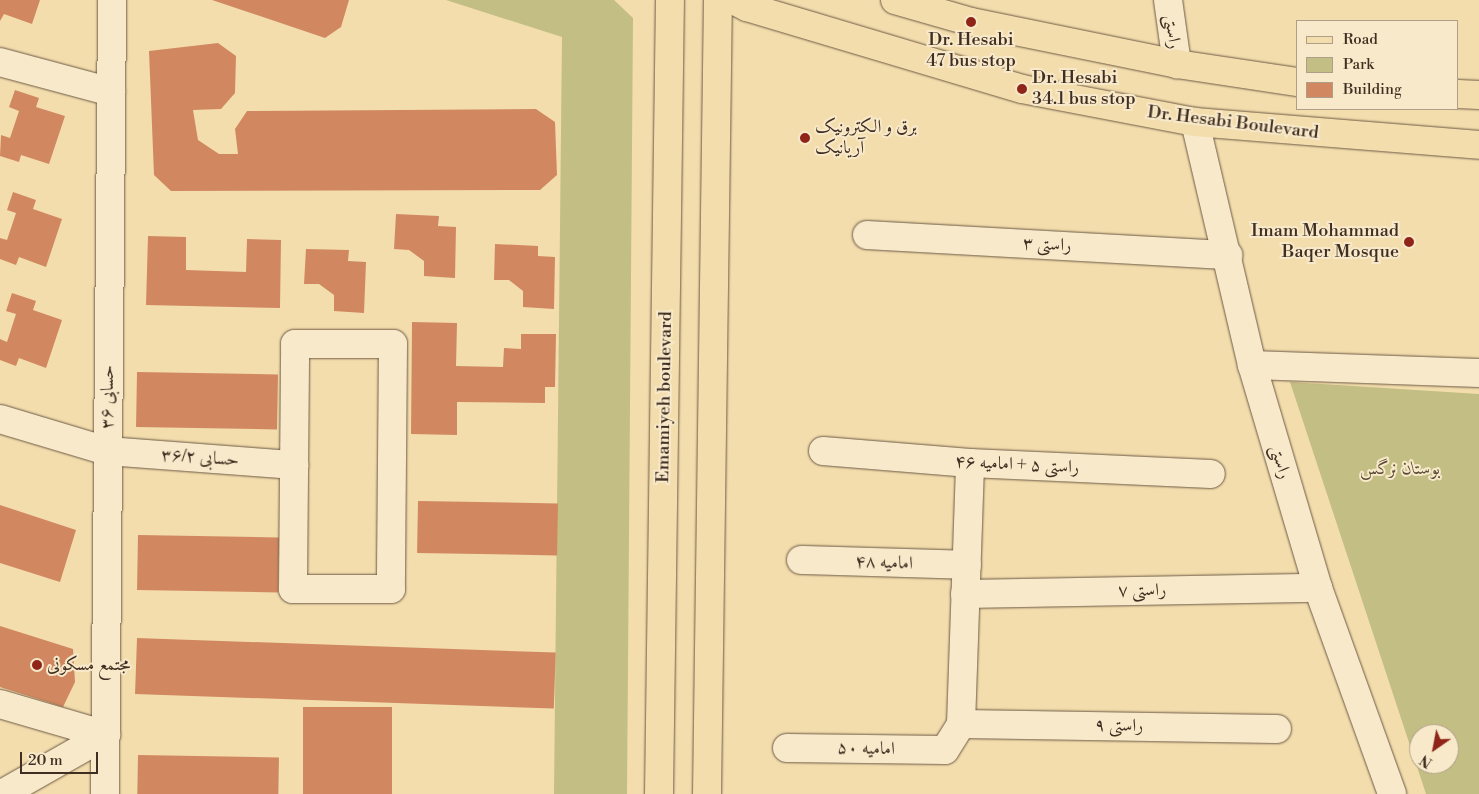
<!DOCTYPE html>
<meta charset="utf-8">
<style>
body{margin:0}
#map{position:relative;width:1479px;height:794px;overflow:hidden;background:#f3ddad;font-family:"Libre Bodoni",Amiri,serif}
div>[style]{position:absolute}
.green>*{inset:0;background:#c3be84}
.building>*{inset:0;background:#d18860;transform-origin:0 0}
.roads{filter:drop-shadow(0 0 1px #6d5a45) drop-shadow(0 0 1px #6d5a45)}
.minor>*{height:28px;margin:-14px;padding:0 14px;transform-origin:14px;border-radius:14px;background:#f7e9ca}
.major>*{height:28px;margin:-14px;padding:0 14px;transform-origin:14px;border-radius:14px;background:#f3ddad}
.dots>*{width:14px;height:14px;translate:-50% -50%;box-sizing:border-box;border:2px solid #f7e9ca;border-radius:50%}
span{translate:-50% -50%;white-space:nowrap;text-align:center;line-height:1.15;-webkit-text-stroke:4px #f7e9ca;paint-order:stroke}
.street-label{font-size:18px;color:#402e22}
.poi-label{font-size:18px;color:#402e22}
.left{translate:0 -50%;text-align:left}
.right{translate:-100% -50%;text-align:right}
.park-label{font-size:18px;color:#5a4b36;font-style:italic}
.legend{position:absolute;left:1296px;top:20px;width:162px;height:90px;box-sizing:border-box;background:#f7e9ca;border:1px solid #ae9e87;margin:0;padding:6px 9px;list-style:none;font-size:15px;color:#402e22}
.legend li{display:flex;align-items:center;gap:10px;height:25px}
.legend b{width:25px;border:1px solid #ae9e87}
.north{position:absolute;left:1409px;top:724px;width:50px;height:50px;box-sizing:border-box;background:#f7e9ca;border:1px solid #ae9e87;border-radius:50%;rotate:213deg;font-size:14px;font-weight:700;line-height:20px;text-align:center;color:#402e22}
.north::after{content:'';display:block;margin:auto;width:18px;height:22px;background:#8f2418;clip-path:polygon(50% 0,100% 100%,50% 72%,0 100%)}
.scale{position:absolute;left:20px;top:752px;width:78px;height:22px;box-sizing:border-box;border:2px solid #402e22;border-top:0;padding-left:6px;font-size:15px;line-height:18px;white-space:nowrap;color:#402e22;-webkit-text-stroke:4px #f7e9ca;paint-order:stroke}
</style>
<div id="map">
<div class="green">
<i style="clip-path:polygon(446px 0,614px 0,633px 18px,627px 794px,554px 794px,562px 37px)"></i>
<i style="clip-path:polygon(evenodd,1290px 382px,1479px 394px,1479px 794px,1426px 794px,1290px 382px,1419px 734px,1449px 734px,1449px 764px,1419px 764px,1419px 734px)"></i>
</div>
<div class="building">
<i style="clip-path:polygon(0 0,40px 0,32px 24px,4px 14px,0 21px)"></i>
<i style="clip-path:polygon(212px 0,349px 0,341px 27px,325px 38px)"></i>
<i style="clip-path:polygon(218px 43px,236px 56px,235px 93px,221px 109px,193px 110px,198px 140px,219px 154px,238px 154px,235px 129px,247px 111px,536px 109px,555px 122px,557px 175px,540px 190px,171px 191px,154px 175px,149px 51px)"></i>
<i style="clip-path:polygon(15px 90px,39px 98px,36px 107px,65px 116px,49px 164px,21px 155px,19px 162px,0 156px,1px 135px,10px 138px,19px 111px,9px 107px)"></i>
<i style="clip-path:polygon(13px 192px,36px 200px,33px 209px,62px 219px,46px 267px,19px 257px,16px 265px,0 259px,0 238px,7px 240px,16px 213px,7px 210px)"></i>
<i style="clip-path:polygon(396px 214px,439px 216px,438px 226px,456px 227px,455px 278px,424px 276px,424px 261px,409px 250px,394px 249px)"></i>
<i style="clip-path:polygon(148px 236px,186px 237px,186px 270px,246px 272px,247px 239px,281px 240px,280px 308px,146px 305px)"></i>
<i style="clip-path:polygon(495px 244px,538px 246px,538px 256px,555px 257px,554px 309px,523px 307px,523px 291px,509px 280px,494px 280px)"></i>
<i style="clip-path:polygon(306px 249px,349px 250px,348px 261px,366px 262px,364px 313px,334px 311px,334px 295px,319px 284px,304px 284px)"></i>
<i style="clip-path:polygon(12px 293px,36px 301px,33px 310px,62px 320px,46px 368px,19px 358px,16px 366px,0 360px,0 339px,7px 342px,16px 314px,6px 311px)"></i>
<i style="clip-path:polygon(412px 322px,457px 323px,456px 366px,503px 367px,504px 348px,521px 349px,521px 334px,556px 334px,555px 387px,545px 387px,545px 403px,457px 402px,457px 435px,411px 434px)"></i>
<i style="left:137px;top:372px;width:141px;height:55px;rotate:1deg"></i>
<i style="left:418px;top:501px;width:140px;height:52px;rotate:1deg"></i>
<i style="clip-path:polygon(0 505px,76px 530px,60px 582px,0 563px)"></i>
<i style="left:138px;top:535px;width:141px;height:55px;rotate:1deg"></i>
<i style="clip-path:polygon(0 626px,73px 649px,75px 682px,63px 707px,0 687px)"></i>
<i style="left:137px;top:638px;width:419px;height:56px;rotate:2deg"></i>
<i style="left:303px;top:707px;width:89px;height:87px"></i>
<i style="left:138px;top:755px;width:141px;height:39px;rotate:1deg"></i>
</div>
<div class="roads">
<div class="minor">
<i style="left:1168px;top:0;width:65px;rotate:82deg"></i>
<i style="left:0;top:62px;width:115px;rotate:15.1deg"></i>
<i style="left:1195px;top:122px;width:250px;rotate:76.8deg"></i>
<i style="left:1252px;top:365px;width:233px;rotate:73.5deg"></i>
<i style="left:1318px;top:588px;width:219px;rotate:70.2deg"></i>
<i style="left:867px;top:235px;width:362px;rotate:3.2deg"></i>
<i style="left:295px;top:344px;width:98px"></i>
<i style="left:393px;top:344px;width:245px;rotate:90.5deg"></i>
<i style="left:391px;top:589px;width:98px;rotate:180deg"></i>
<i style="left:293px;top:589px;width:245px;rotate:-89.5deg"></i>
<i style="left:1252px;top:365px;width:227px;rotate:2deg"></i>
<i style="left:0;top:419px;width:112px;rotate:16.7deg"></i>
<i style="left:107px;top:451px;width:188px;rotate:4.3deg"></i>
<i style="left:823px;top:451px;width:147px;rotate:4.7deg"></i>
<i style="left:970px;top:463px;width:241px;rotate:2.6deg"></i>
<i style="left:801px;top:560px;width:166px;rotate:1.7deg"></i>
<i style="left:965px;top:594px;width:353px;rotate:-1deg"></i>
<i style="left:0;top:704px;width:110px;rotate:16.3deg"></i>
<i style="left:961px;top:724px;width:316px;rotate:0.9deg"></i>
<i style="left:787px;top:748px;width:158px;rotate:0.7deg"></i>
<i style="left:945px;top:750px;width:31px;rotate:-58deg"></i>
<i style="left:961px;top:724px;width:261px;rotate:-88deg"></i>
<i style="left:2px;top:794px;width:120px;rotate:-29.6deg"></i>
<i style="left:105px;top:794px;width:794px;rotate:-89.49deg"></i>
</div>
<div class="major">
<i style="left:733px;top:0;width:16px;rotate:27deg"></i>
<i style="left:747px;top:7px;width:287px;rotate:16.6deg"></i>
<i style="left:1022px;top:89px;width:176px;rotate:10.8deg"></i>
<i style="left:1195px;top:122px;width:285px;rotate:4.6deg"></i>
<i style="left:895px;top:0;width:79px;rotate:16.1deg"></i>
<i style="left:971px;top:22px;width:210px;rotate:11.5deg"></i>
<i style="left:1177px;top:64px;width:122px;rotate:8.5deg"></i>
<i style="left:1458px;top:94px;width:21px;rotate:3deg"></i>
<i style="left:659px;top:794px;width:794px;rotate:-89.21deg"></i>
<i style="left:707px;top:794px;width:794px;rotate:-89.21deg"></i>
</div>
</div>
<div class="dots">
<i style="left:971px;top:22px;background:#8f2418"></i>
<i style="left:1022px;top:89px;background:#8f2418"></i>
<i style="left:805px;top:138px;background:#8f2418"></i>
<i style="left:1409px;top:242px;background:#8f2418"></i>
<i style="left:37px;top:665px;background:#8f2418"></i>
</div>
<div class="street-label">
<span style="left:1172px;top:32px;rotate:82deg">راستی</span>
<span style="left:1233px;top:123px;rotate:7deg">Dr. Hesabi Boulevard</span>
<span style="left:1047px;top:245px;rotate:3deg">راستی ۳</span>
<span style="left:108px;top:397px;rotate:-89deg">حسابی ۳۶</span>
<span style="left:665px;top:397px;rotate:-89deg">Emamiyeh boulevard</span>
<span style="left:200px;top:458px;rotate:4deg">حسابی ۳۶/۲</span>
<span style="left:1280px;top:462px;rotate:73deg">راستی</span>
<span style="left:1017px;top:465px;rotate:3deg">راستی ۵ + امامیه ۴۶</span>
<span style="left:884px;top:563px;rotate:2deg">امامیه ۴۸</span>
<span style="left:1142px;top:591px;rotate:-1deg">راستی ۷</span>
<span style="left:1119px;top:726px;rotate:1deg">راستی ۹</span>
<span style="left:866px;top:749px;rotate:1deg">امامیه ۵۰</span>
</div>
<div class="poi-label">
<span style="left:971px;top:51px">Dr. Hesabi<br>47 bus stop</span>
<span class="left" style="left:1032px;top:89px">Dr. Hesabi<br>34.1 bus stop</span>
<span class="left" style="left:815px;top:138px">برق و الکترونیک<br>آریانیک</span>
<span class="right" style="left:1399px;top:242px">Imam Mohammad<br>Baqer Mosque</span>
<span class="left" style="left:47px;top:665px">مجتمع مسکونی</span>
</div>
<div class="park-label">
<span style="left:1400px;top:469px">بوستان نرگس</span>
</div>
<ul class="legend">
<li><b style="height:6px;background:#f3ddad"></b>Road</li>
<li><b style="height:14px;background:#c3be84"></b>Park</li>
<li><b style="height:14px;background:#d18860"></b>Building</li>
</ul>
<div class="north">N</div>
<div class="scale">20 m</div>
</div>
